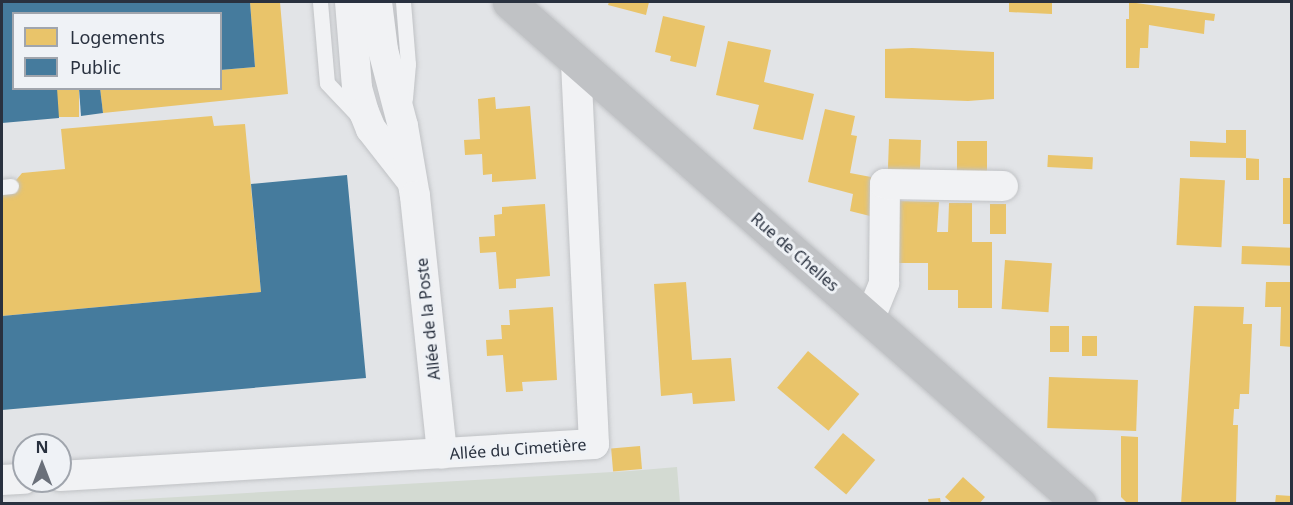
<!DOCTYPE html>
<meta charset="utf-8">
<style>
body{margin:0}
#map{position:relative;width:1293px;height:505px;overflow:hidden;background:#e2e4e7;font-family:"Noto Sans",sans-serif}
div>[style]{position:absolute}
.green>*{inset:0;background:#d3dad2}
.homes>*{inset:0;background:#e9c46a;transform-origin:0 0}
.public>*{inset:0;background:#457b9d}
.roads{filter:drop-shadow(0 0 2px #c0c2c5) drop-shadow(0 0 2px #c0c2c5)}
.lane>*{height:15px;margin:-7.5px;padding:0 7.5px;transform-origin:7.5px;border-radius:7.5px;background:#f1f2f4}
.street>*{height:30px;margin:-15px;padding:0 15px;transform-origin:15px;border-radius:15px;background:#f1f2f4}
.secondary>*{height:33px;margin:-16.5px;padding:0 16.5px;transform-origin:16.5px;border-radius:16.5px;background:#c0c2c5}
span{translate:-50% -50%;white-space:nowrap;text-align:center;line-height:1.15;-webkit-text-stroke:6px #eff2f6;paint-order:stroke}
.street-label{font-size:16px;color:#29313f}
.frame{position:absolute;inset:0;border:3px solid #29313f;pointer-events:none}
.legend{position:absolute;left:12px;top:12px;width:210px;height:78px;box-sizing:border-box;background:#eff2f6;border:2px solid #a0a5ad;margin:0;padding:8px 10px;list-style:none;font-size:18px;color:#29313f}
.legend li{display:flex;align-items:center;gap:12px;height:30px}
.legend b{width:30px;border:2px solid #a0a5ad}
.north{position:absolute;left:12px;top:433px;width:60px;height:60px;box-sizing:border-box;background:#eff2f6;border:2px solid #a0a5ad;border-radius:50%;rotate:0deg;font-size:16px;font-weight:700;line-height:24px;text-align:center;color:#29313f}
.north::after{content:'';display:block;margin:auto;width:21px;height:27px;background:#6a707a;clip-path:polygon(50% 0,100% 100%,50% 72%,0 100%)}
</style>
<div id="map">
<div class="green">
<i style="clip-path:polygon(677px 467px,680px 503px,73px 503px,630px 471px)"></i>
</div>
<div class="homes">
<i style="clip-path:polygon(250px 2px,280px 2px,288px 94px,103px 113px,100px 88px,220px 88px,220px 70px,255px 67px)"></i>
<i style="clip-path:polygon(609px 2px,649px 2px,646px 15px,608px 5px)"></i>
<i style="clip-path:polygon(1009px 2px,1052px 2px,1052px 14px,1009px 12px)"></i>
<i style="clip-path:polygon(1129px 2px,1215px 14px,1214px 21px,1205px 20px,1204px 34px,1149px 25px,1148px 48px,1140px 48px,1139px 68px,1126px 68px,1126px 19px,1129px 19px)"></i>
<i style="clip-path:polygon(663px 16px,705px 26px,696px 67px,670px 61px,671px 56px,655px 52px)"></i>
<i style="clip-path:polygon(728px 41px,771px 50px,764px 82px,814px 94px,803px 140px,753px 129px,759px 105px,716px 95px)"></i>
<i style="clip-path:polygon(912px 48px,994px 52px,994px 99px,968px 101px,885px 98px,885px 49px)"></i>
<i style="left:57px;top:88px;width:22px;height:29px"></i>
<i style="clip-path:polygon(495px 97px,496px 109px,530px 106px,536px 179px,492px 182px,492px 174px,483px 175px,482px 154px,465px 155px,464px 140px,480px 139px,478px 99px)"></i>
<i style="clip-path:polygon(825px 109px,855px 116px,851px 135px,857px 136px,850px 173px,871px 177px,870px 216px,850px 211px,853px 194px,808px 182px)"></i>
<i style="clip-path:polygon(212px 116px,214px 126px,245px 124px,261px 292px,2px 316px,2px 197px,22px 173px,65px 169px,61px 129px)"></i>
<i style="clip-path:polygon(1226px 130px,1246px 130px,1246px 158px,1259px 159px,1259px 180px,1246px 180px,1246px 158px,1190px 157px,1190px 141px,1226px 143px)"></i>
<i style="left:889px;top:139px;width:32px;height:31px;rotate:2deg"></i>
<i style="left:957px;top:141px;width:30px;height:30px"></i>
<i style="left:1048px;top:155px;width:45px;height:12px;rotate:3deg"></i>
<i style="left:1180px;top:178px;width:45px;height:67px;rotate:3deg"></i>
<i style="left:1283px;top:178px;width:9px;height:46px"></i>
<i style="clip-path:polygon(896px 201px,939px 202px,937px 232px,948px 232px,949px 203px,972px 203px,972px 242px,992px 242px,992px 308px,958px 308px,958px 290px,928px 290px,928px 263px,896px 263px)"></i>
<i style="clip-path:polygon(545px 204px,550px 276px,516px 279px,516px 288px,499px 289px,496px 252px,480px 253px,479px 237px,495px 236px,494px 215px,502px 214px,502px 207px)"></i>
<i style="left:990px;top:204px;width:16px;height:30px"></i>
<i style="left:1242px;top:246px;width:50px;height:18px;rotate:2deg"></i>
<i style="left:1005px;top:260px;width:47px;height:49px;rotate:4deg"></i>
<i style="clip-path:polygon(686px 282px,692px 360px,731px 358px,735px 401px,693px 404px,692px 393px,661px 396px,654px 284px)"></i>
<i style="clip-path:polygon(1266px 282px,1292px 282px,1292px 347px,1280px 346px,1281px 307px,1265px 307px)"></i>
<i style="clip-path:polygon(1194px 306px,1244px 307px,1243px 324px,1252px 324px,1249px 394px,1240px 394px,1239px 409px,1234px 409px,1233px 425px,1238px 425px,1236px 504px,1181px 504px)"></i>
<i style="clip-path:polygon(553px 307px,557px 380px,522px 382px,523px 391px,506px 392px,503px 355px,487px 356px,486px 340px,502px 339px,501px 325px,510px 325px,509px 310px)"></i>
<i style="left:1050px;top:326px;width:19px;height:26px"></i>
<i style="left:1082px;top:336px;width:15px;height:20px"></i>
<i style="left:808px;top:351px;width:67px;height:48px;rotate:40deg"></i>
<i style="left:1049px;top:377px;width:89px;height:51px;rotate:2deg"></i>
<i style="left:843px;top:433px;width:42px;height:45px;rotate:40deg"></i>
<i style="clip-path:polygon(1121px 436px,1138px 437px,1138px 504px,1128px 504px,1121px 497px)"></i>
<i style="left:640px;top:446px;width:23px;height:29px;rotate:85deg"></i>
<i style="clip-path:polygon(963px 477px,985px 497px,979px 504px,953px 504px,945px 497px)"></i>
<i style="clip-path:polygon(1276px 495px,1292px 496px,1292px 504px,1275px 504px)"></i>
<i style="clip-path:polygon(940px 498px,941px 504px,929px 504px,928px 499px)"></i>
</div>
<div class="public">
<i style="clip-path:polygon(2px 2px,250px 2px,255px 67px,220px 70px,220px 14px,14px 14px,14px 88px,57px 88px,59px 118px,2px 123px)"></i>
<i style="clip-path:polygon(79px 88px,100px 88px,103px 113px,81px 116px)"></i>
<i style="clip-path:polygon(347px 175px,366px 378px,2px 410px,2px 316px,261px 292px,251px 184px)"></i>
</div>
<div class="roads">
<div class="lane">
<i style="left:320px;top:2px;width:81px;rotate:85.1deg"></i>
<i style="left:327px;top:83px;width:50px;rotate:46.6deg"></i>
<i style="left:403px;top:2px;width:62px;rotate:85.4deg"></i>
<i style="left:408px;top:64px;width:35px;rotate:95deg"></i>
<i style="left:2px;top:187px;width:9px;rotate:-6deg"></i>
</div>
<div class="street">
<i style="left:350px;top:2px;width:86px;rotate:85.3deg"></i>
<i style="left:357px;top:88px;width:25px;rotate:74deg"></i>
<i style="left:364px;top:112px;width:18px;rotate:68deg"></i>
<i style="left:371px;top:129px;width:65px;rotate:51.9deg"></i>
<i style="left:377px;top:2px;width:48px;rotate:82.9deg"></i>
<i style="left:383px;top:50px;width:79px;rotate:75.3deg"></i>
<i style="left:403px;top:126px;width:71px;rotate:80.3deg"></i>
<i style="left:415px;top:196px;width:259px;rotate:84deg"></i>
<i style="left:870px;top:318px;width:38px;rotate:-68deg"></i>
<i style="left:884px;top:283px;width:99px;rotate:-89.4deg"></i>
<i style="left:885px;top:184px;width:118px;rotate:1deg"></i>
<i style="left:60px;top:476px;width:535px;rotate:-3.43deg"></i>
<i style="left:594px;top:444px;width:384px;rotate:-92.7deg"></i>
<i style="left:2px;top:480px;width:22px;rotate:-3deg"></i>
</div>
<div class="secondary">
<i style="left:509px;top:2px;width:760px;rotate:41.32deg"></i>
</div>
</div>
<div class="street-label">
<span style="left:795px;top:252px;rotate:41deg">Rue de Chelles</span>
<span style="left:428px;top:319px;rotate:-96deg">Allée de la Poste</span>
<span style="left:518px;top:449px;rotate:-4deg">Allée du Cimetière</span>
</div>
<div class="frame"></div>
<ul class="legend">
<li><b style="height:16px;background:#e9c46a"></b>Logements</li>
<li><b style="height:16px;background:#457b9d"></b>Public</li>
</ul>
<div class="north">N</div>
</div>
